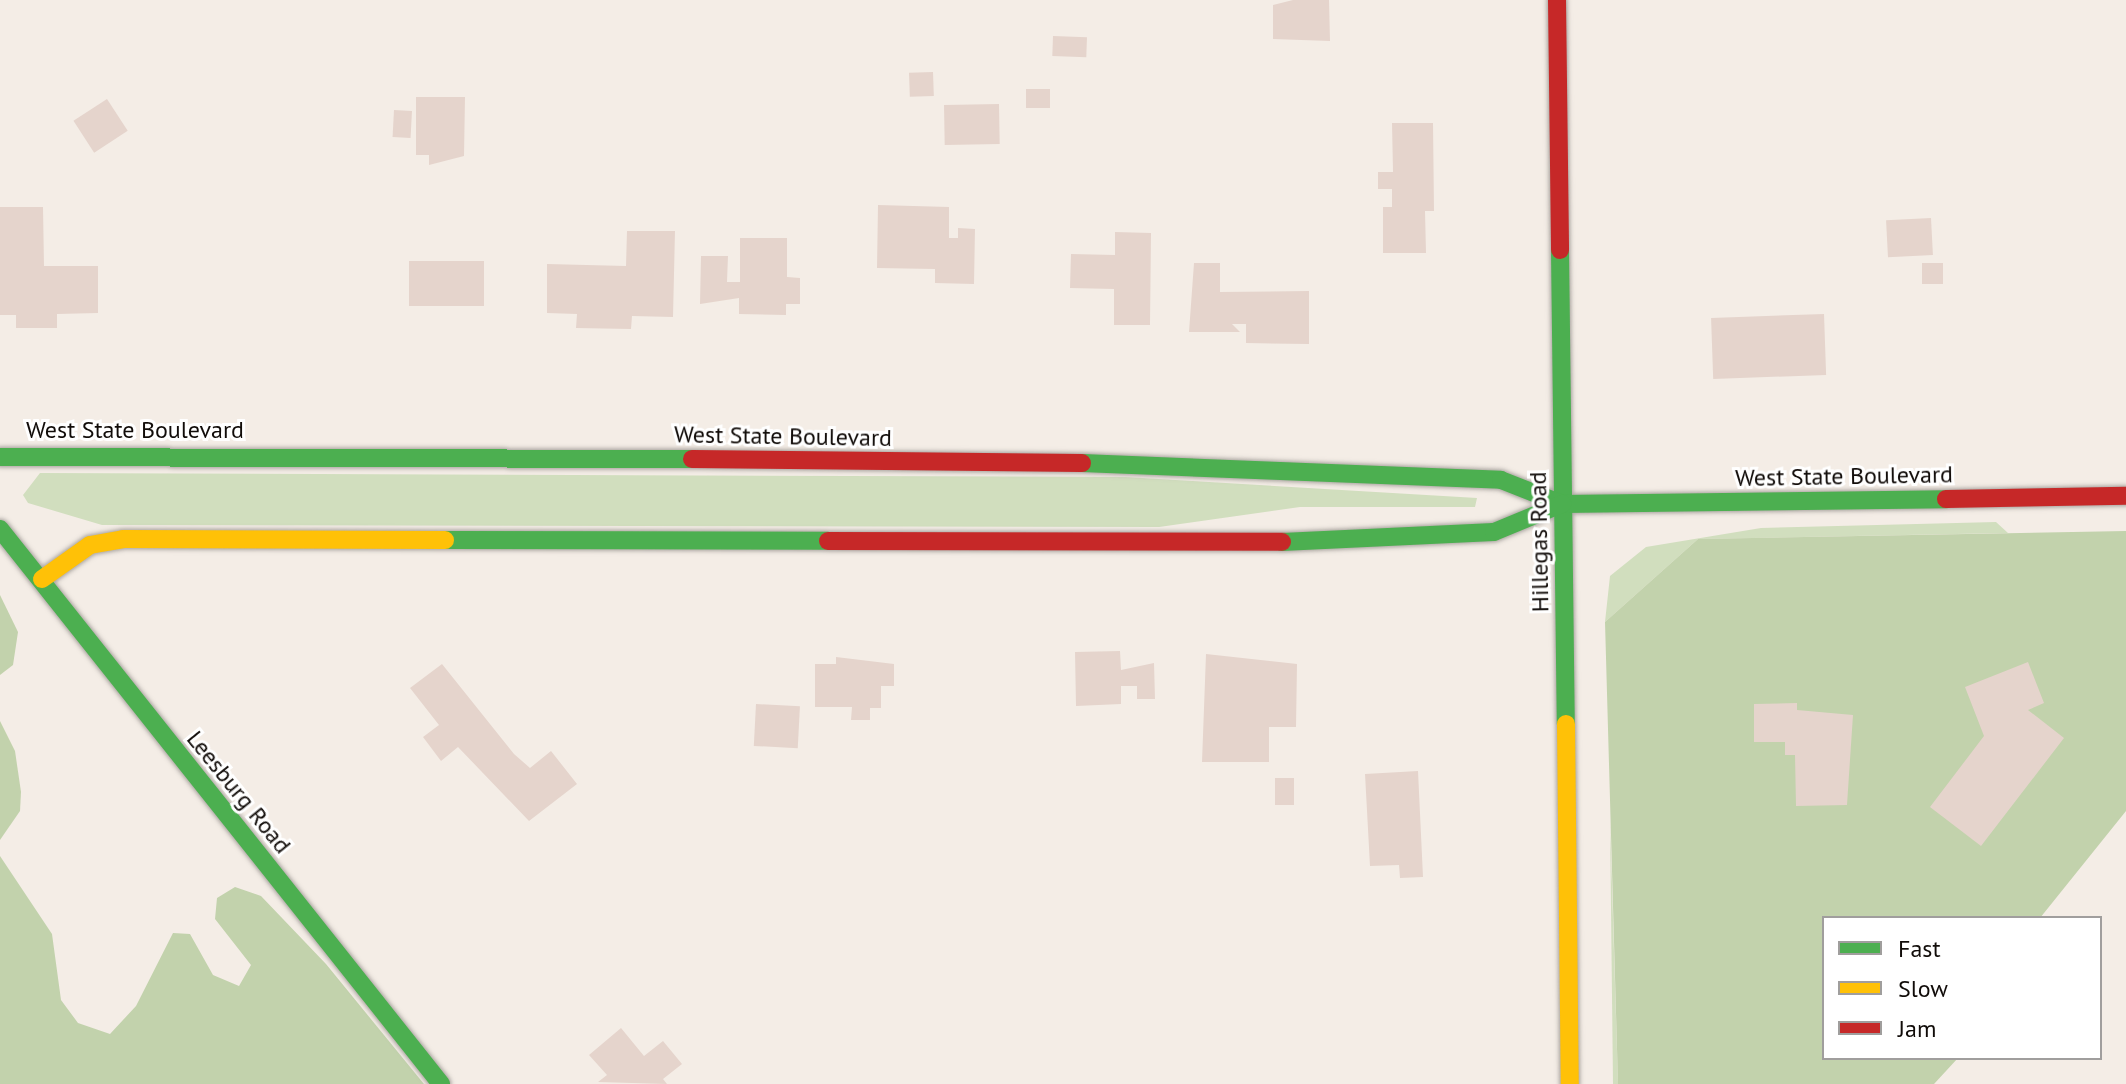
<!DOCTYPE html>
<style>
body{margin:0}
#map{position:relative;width:2126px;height:1084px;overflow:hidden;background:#f4ede6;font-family:"PT Sans",sans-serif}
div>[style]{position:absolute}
.green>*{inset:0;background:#d1debe}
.forest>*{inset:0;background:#c2d2ac}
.building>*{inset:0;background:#e5d4cc;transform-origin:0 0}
.roads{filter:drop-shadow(0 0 2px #aca7a2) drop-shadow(0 0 2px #aca7a2)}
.fast>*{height:18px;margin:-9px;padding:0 9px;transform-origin:9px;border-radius:9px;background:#4caf50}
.slow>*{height:18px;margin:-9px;padding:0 9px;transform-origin:9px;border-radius:9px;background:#ffc107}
.jam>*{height:18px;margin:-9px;padding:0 9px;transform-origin:9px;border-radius:9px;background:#c62828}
span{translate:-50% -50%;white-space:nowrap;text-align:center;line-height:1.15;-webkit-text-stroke:6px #fff;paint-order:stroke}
.street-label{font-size:24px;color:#110c09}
.legend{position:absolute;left:1822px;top:916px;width:280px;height:144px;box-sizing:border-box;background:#fff;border:2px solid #a09e9d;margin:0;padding:10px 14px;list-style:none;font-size:24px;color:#110c09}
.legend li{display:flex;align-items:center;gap:16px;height:40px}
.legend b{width:40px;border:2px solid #a09e9d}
</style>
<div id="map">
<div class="green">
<i style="clip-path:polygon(40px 473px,1125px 477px,1477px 498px,1475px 507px,1300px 507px,1159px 527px,102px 525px,28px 503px,23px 495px)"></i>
<i style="clip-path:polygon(1996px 522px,2008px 533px,1698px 539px,1605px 622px,1610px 576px,1646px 547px,1761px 528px)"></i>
<i style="clip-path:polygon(1610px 820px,1618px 1084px,1613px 1084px)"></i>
</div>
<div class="forest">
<i style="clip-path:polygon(2126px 531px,2126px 811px,2040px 918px,1824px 918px,1824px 1058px,1958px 1058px,1934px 1084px,1618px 1084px,1605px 622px,1698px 539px)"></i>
<i style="clip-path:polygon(0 595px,18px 632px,13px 665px,0 675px)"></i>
<i style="clip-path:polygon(0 721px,15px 751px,21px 792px,20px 811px,0 840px)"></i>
<i style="clip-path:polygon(0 856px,52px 934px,61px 1000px,78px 1023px,110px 1034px,136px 1006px,173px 933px,190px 934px,213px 975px,239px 986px,251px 965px,215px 919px,217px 898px,235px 887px,261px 896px,326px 964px,424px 1084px,0 1084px)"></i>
</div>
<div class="building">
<i style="clip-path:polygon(1293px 0,1329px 0,1330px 41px,1273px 39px,1273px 5px)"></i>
<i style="left:1053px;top:36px;width:34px;height:20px;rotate:2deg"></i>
<i style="left:933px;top:72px;width:24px;height:24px;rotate:88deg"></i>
<i style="left:1026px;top:89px;width:24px;height:19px"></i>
<i style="clip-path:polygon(416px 97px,465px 97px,464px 156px,429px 165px,429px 155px,416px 155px)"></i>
<i style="left:107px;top:99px;width:38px;height:40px;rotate:57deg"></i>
<i style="left:999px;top:104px;width:40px;height:55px;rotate:89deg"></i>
<i style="left:394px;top:110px;width:18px;height:27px;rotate:3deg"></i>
<i style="clip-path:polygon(1392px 123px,1433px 123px,1434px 211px,1425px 211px,1426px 253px,1383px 253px,1383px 207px,1392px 207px,1392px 189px,1378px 189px,1378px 172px,1393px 172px)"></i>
<i style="clip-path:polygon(878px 205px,949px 207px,949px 238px,958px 238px,958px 228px,975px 229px,974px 284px,935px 283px,935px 269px,877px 268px)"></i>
<i style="clip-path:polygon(0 207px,43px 207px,44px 266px,98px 266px,98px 313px,57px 314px,57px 328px,16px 328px,16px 315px,0 315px)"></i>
<i style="left:1931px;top:218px;width:37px;height:45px;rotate:87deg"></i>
<i style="clip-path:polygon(627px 231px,675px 231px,673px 317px,632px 316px,631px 329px,576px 328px,577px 314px,547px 313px,547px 264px,626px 266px)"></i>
<i style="clip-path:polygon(1115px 232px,1151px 233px,1150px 325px,1114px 325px,1114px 289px,1070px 288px,1071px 254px,1115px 255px)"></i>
<i style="clip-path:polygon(740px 238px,787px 238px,787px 277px,800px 278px,800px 304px,786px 304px,786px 315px,739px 314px,739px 298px,700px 304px,701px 256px,728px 256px,727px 282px,740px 282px)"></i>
<i style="left:484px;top:261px;width:45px;height:75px;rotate:90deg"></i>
<i style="clip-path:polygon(1194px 263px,1220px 263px,1220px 292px,1309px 291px,1309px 344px,1246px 343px,1246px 324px,1232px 324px,1240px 332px,1189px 332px)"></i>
<i style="left:1922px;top:263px;width:21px;height:21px"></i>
<i style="left:1824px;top:314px;width:61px;height:113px;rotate:88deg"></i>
<i style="clip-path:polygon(1120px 651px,1121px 670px,1154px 663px,1155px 699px,1137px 699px,1137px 686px,1121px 686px,1121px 704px,1076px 706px,1075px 652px)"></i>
<i style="clip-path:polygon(1206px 654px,1297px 664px,1296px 727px,1269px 727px,1269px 762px,1202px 762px)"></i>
<i style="clip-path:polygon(836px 657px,894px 664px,894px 686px,881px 686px,881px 708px,870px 708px,870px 720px,851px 720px,852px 707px,815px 707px,815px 664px,836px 664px)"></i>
<i style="clip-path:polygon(2028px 662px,2044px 703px,2028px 710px,2064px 738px,1981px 846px,1930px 807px,1984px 736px,1965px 687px)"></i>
<i style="clip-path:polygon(442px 664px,514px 754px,530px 768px,551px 751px,577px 784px,529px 821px,458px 747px,441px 761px,423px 737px,439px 725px,410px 688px)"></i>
<i style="clip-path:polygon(1797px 703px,1797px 710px,1853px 715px,1847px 805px,1796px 806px,1795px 755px,1785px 755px,1785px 742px,1754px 742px,1754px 704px)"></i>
<i style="left:756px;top:704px;width:44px;height:42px;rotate:3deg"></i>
<i style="clip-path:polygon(1418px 771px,1423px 877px,1400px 878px,1399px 865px,1370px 866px,1365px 774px)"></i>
<i style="left:1275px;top:778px;width:19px;height:27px"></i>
<i style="clip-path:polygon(621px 1028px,644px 1056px,663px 1041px,682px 1064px,663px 1079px,667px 1084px,598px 1082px,607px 1075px,589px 1055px)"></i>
</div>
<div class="roads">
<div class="fast">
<i style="left:1560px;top:250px;width:474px;rotate:89.3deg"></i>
<i style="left:0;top:457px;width:692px;rotate:0.17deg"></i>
<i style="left:1082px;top:463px;width:419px;rotate:2.3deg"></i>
<i style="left:1501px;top:480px;width:66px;rotate:21.5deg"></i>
<i style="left:1562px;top:504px;width:384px;rotate:-0.7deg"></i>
<i style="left:0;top:529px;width:709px;rotate:51.53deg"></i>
<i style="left:445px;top:540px;width:383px;rotate:0.1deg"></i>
<i style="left:1282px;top:542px;width:212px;rotate:-2.7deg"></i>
<i style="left:1494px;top:532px;width:74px;rotate:-22.4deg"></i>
</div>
<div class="slow">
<i style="left:42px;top:579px;width:59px;rotate:-35.3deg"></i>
<i style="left:90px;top:545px;width:34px;rotate:-10deg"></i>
<i style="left:123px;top:539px;width:322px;rotate:0.2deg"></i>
<i style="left:1566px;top:724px;width:360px;rotate:89.4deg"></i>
</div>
<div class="jam">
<i style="left:1557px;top:0;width:250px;rotate:89.3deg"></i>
<i style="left:692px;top:459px;width:390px;rotate:0.6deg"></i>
<i style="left:1946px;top:499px;width:180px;rotate:-1deg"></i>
<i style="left:828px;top:541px;width:454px;rotate:0.1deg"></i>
</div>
</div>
<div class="street-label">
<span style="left:135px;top:430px">West State Boulevard</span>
<span style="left:783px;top:436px;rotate:1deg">West State Boulevard</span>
<span style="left:1844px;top:476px;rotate:-1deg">West State Boulevard</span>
<span style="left:1539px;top:542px;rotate:-91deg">Hillegas Road</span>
<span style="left:239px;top:792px;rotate:51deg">Leesburg Road</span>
</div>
<ul class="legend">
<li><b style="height:10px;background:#4caf50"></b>Fast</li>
<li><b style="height:10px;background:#ffc107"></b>Slow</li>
<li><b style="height:10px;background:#c62828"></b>Jam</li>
</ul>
</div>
